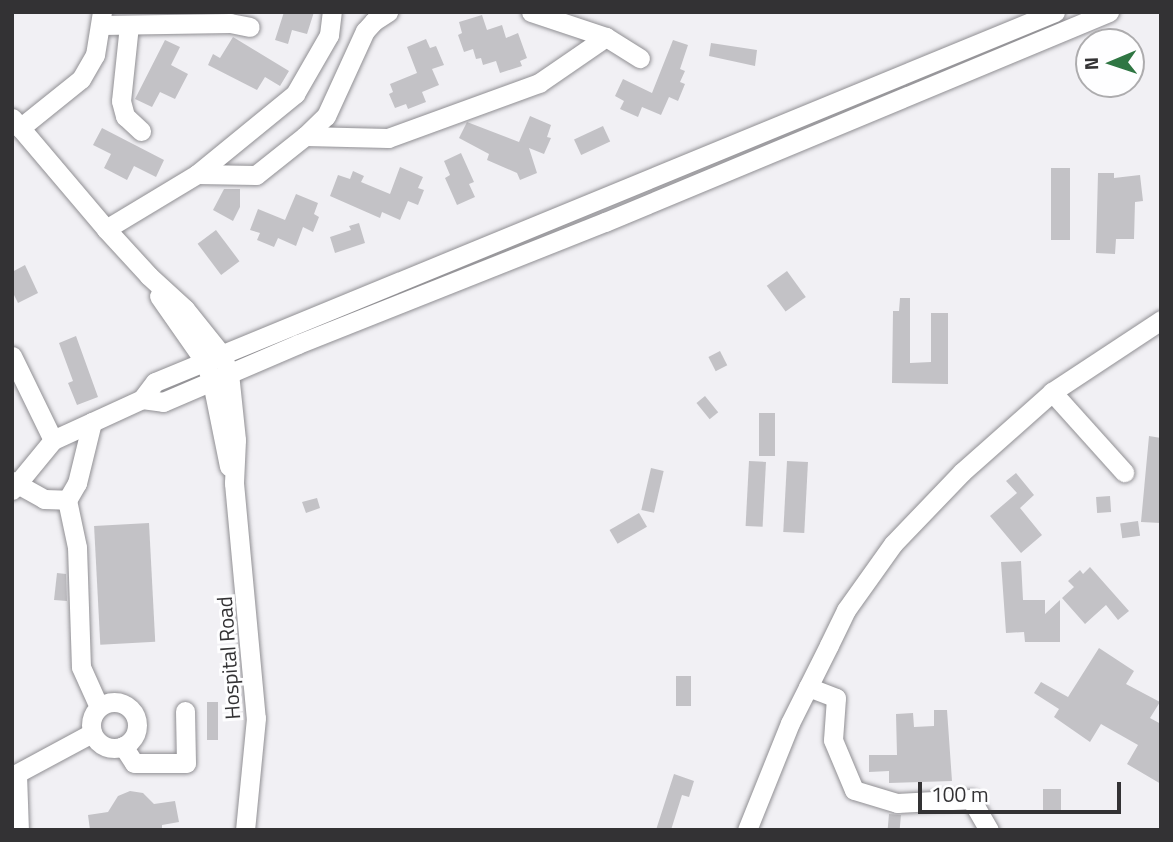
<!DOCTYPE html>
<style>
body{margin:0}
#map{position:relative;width:1173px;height:842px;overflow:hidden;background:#f1f0f4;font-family:"Titillium Web",sans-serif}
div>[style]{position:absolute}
.building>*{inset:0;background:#c3c2c6;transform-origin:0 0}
.roads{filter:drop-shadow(0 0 2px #908f93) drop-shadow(0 0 2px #908f93)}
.minor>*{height:19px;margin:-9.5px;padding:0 9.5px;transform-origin:9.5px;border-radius:9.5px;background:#fff}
.minor>.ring{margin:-9.5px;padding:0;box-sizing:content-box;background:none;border:19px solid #fff;border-radius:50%}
span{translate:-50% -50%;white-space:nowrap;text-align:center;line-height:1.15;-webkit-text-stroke:6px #fefeff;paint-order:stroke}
.street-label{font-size:21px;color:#333234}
.frame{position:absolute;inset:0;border:14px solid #333234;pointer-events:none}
.north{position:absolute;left:1075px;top:28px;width:70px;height:70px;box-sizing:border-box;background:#fefeff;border:2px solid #adacae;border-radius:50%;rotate:268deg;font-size:19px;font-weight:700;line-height:28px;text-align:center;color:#333234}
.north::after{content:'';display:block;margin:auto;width:24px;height:32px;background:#2f7643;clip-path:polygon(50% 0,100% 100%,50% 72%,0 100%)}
.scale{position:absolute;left:918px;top:782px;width:203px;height:32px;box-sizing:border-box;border:4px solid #333234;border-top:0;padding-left:9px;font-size:21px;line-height:24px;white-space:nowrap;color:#333234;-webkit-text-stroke:5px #fefeff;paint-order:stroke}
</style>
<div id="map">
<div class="building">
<i style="clip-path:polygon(284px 12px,314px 12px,307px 34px,292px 30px,288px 44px,275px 40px)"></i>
<i style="clip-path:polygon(482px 15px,487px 30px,502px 25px,506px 38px,518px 33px,527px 58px,520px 61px,522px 66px,500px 73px,496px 61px,483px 65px,481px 58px,476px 59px,473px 49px,464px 52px,458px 35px,462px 33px,459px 22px)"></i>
<i style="clip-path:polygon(233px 37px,289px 71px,280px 86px,265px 77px,257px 90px,208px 65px,213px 54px,220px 58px)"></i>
<i style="clip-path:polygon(426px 39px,430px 48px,436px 46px,444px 65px,432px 69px,439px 85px,422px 92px,426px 102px,408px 109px,406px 104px,395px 108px,389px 94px,393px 92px,390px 84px,417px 73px,407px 47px)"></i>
<i style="clip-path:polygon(165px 40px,180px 47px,171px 65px,188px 74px,175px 99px,160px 92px,152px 107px,135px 99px)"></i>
<i style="clip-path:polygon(673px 40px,688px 45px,680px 69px,685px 71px,680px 82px,685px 84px,678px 101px,669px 97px,661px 115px,642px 107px,638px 117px,620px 109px,624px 101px,615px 96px,623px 79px,652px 93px)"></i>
<i style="clip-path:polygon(711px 43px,757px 50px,755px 66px,709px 56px)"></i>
<i style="clip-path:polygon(530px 116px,551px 125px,547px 137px,551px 138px,544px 154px,529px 148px,537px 173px,520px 180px,517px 173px,487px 160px,489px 154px,459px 138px,467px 122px,519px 142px)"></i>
<i style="left:603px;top:126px;width:17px;height:32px;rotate:65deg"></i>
<i style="clip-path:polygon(102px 128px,164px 160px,156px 177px,134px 166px,127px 180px,104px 168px,111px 154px,93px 145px)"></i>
<i style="clip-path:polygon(461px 153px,474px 182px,469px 184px,475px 197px,457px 205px,445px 178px,450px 175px,444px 161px)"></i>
<i style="clip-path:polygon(400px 167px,423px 177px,418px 188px,424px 190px,418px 205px,408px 201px,400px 220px,382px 212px,380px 218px,330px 196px,338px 175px,350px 179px,353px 171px,364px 176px,361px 182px,390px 194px)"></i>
<i style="left:1051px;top:168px;width:19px;height:72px"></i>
<i style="clip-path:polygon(1098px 173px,1114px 173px,1114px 178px,1140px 175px,1143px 201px,1135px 202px,1134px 239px,1116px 239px,1115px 254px,1096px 253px)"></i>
<i style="clip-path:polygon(224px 189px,240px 189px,240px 207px,233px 221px,213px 210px)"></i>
<i style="clip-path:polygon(296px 194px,318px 203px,314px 214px,319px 217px,313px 232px,303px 227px,296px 246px,278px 238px,274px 247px,257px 240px,260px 233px,250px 230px,258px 209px,285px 220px)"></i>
<i style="clip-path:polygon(359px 223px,365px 243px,335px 253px,330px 237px,351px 230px,349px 226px)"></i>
<i style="left:216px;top:230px;width:39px;height:23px;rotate:53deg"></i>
<i style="clip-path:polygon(25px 265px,38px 293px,18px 303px,12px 291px,12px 272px)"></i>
<i style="left:787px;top:271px;width:32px;height:25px;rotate:54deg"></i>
<i style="clip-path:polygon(900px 298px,910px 298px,910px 363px,931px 362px,931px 313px,948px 313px,948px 384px,892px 383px,893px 311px,899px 311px)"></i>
<i style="clip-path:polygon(76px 336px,98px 397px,77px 405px,68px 383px,73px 381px,59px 343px)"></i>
<i style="left:720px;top:351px;width:16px;height:13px;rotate:63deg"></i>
<i style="left:705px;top:396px;width:21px;height:11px;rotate:51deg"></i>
<i style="left:759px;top:413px;width:16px;height:43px"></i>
<i style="clip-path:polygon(1149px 436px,1161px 438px,1161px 523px,1141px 522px)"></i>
<i style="left:749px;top:461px;width:17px;height:65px;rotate:3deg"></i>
<i style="left:787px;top:461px;width:21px;height:71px;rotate:3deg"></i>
<i style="left:651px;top:468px;width:13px;height:43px;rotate:13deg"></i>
<i style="clip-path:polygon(1016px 473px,1034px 495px,1020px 508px,1042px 535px,1021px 553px,990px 516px,1017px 493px,1006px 481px)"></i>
<i style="left:1110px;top:496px;width:16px;height:14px;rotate:86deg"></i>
<i style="clip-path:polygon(317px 498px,320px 508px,306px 513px,302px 502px)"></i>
<i style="left:639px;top:513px;width:16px;height:34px;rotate:60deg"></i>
<i style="left:1138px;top:521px;width:15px;height:18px;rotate:82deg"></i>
<i style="left:149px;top:523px;width:119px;height:55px;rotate:87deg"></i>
<i style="clip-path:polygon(1021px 561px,1023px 600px,1045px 600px,1045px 614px,1060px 600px,1060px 642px,1025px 642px,1024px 632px,1006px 633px,1001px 562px)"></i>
<i style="clip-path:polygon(1090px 567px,1129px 611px,1118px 620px,1106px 605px,1085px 624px,1062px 598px,1074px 587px,1068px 581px,1080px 570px,1083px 574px)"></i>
<i style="clip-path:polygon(57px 573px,66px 574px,67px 601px,54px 600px)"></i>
<i style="clip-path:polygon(1099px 648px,1134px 671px,1126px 684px,1160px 702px,1150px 718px,1161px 724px,1161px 784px,1127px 764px,1138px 745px,1101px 724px,1090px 742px,1054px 717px,1059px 709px,1034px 693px,1041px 682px,1068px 697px)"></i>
<i style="left:676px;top:676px;width:15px;height:30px"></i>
<i style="left:207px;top:702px;width:11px;height:38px"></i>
<i style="clip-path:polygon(934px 710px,947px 710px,952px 781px,889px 783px,889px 771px,869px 772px,869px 755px,897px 755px,896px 714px,913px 713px,914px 727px,934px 726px)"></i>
<i style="clip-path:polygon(674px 774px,694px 781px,689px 797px,682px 795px,671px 830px,656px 830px)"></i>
<i style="left:1043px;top:789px;width:18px;height:25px"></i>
<i style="clip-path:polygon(130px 791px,143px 793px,154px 804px,175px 801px,179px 822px,162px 825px,162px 830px,90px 830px,88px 815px,108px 812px,118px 796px)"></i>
<i style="left:889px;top:814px;width:12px;height:16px;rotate:5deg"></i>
</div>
<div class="roads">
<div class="minor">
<i style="left:531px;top:12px;width:79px;rotate:18.4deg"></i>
<i style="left:606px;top:37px;width:40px;rotate:32deg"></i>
<i style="left:102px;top:25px;width:128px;rotate:-0.9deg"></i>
<i style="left:230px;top:23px;width:20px;rotate:11deg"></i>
<i style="left:129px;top:25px;width:76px;rotate:96deg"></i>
<i style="left:121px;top:101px;width:16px;rotate:75deg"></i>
<i style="left:125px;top:116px;width:22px;rotate:43deg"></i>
<i style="left:12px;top:118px;width:145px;rotate:49.7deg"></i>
<i style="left:106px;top:229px;width:64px;rotate:47.5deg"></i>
<i style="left:149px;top:276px;width:49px;rotate:42.5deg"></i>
<i style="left:185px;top:309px;width:58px;rotate:51.3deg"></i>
<i style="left:221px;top:354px;width:21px;rotate:67deg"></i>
<i style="left:229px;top:373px;width:67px;rotate:84deg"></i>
<i style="left:236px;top:440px;width:43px;rotate:92.7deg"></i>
<i style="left:234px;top:483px;width:236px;rotate:84.7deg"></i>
<i style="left:256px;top:718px;width:113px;rotate:95.6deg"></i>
<i style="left:20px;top:128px;width:78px;rotate:-38.8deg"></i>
<i style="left:81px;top:79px;width:28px;rotate:-60deg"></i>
<i style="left:95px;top:55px;width:44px;rotate:-80.8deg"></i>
<i style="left:305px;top:136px;width:83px;rotate:1.4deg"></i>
<i style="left:388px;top:138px;width:161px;rotate:-20deg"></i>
<i style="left:539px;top:83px;width:81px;rotate:-34.5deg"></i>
<i style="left:197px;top:174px;width:59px;rotate:1deg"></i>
<i style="left:256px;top:175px;width:63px;rotate:-38.5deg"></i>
<i style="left:305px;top:136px;width:29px;rotate:-44deg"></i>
<i style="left:326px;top:116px;width:94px;rotate:-65.4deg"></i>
<i style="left:365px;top:31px;width:13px;rotate:-48deg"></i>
<i style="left:374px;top:21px;width:17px;rotate:-33deg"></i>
<i style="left:106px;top:229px;width:106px;rotate:-31.1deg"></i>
<i style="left:197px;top:174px;width:127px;rotate:-39.2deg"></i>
<i style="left:295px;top:94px;width:68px;rotate:-60deg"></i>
<i style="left:329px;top:35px;width:23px;rotate:-83deg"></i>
<i style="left:159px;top:296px;width:80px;rotate:55.1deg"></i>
<i style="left:205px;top:362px;width:21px;rotate:71deg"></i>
<i style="left:212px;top:382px;width:86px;rotate:78.6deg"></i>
<i style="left:12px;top:356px;width:93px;rotate:64deg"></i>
<i style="left:1052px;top:392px;width:108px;rotate:48deg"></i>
<i style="left:142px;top:399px;width:21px;rotate:8deg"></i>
<i style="left:163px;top:402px;width:147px;rotate:-23.2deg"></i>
<i style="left:298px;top:344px;width:330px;rotate:-21.7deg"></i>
<i style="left:605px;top:222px;width:546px;rotate:-22.62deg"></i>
<i style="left:92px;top:422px;width:63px;rotate:103.8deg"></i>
<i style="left:77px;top:483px;width:20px;rotate:120deg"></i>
<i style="left:67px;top:500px;width:48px;rotate:78deg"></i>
<i style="left:77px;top:547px;width:120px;rotate:88.1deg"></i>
<i style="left:81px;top:667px;width:44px;rotate:65.8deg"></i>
<i style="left:12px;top:481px;width:37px;rotate:29deg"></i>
<i style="left:44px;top:499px;width:23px;rotate:2deg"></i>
<i style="left:12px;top:490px;width:65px;rotate:-50.6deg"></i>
<i style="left:53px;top:440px;width:98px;rotate:-24.7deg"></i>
<i style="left:142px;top:399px;width:21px;rotate:-53deg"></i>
<i style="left:155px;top:382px;width:973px;rotate:-22.35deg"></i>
<i style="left:808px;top:687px;width:30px;rotate:21deg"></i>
<i style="left:836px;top:698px;width:42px;rotate:94.1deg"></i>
<i style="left:833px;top:740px;width:54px;rotate:67.2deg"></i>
<i style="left:854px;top:790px;width:45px;rotate:16.8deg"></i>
<i style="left:897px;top:803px;width:74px;rotate:-3.1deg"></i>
<i style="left:971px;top:799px;width:36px;rotate:60deg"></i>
<i class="ring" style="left:91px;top:702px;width:27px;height:27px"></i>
<i style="left:123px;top:746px;width:20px;rotate:57deg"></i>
<i style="left:134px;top:763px;width:52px"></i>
<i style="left:186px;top:763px;width:52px;rotate:-91.1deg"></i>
<i style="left:17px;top:774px;width:56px;rotate:88deg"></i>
<i style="left:12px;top:776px;width:91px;rotate:-28.3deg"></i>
<i style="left:747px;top:830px;width:115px;rotate:-68.1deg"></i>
<i style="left:790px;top:723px;width:87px;rotate:-63.4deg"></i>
<i style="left:829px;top:645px;width:39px;rotate:-64deg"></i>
<i style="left:846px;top:610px;width:81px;rotate:-54.5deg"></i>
<i style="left:893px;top:544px;width:100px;rotate:-46.2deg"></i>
<i style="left:962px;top:472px;width:120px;rotate:-41.6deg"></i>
<i style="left:1052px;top:392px;width:131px;rotate:-33.4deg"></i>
</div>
</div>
<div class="street-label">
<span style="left:228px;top:658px;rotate:-94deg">Hospital Road</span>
</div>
<div class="frame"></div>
<div class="north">N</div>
<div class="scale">100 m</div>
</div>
